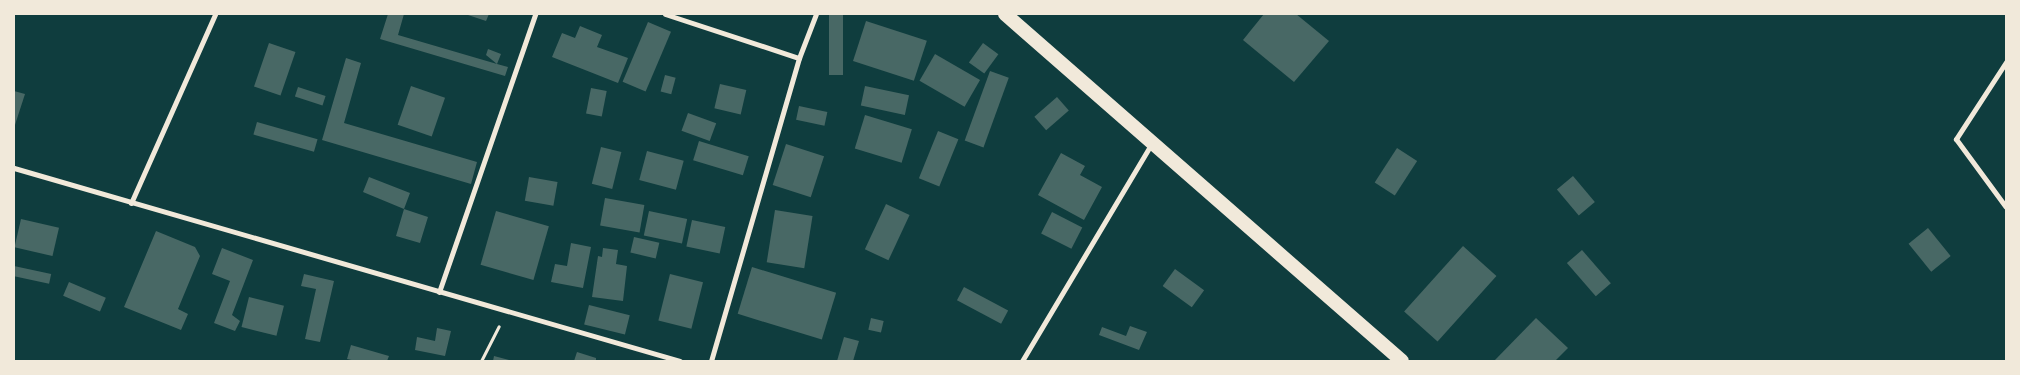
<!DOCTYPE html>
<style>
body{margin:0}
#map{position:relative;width:2020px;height:375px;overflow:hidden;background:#0f3d3e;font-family:Helvetica,sans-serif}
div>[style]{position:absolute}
.building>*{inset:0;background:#486865;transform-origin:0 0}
.path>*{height:3px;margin:-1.5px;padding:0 1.5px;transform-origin:1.5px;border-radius:1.5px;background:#f1e9da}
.minor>*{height:5px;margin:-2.5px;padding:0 2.5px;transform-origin:2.5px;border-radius:2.5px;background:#f1e9da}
.trunk>*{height:14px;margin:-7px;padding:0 7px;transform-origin:7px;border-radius:7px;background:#f1e9da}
span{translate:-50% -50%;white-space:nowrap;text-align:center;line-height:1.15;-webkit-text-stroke:4.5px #f1e9da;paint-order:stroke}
.frame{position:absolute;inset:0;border:15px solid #f1e9da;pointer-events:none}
</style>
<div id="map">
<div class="building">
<i style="clip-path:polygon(388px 14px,404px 14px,398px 35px,497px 64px,486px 55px,488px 49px,501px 54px,497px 64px,508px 67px,505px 76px,380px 39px)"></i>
<i style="clip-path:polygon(465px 14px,489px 14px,486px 21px)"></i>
<i style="left:829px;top:14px;width:14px;height:61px"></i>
<i style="clip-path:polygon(1264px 14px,1296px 14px,1329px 41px,1294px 82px,1243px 40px)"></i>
<i style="left:866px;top:21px;width:64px;height:42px;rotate:18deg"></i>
<i style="left:648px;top:22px;width:25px;height:65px;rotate:23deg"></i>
<i style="clip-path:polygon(580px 26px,602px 35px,597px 47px,628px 58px,618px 83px,552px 57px,562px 33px,575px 38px)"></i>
<i style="left:269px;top:43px;width:28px;height:46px;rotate:19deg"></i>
<i style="left:983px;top:43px;width:19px;height:24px;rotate:36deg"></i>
<i style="left:935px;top:54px;width:52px;height:31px;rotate:30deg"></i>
<i style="clip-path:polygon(346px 58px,361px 63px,344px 123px,477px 162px,471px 184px,322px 140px)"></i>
<i style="left:990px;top:71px;width:20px;height:74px;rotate:20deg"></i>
<i style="left:665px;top:75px;width:11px;height:17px;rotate:15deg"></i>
<i style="left:720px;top:84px;width:27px;height:25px;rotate:13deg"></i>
<i style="left:411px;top:86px;width:36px;height:41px;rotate:19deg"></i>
<i style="left:865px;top:86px;width:45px;height:20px;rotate:12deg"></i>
<i style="left:298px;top:87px;width:29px;height:10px;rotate:18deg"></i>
<i style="left:591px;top:88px;width:16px;height:26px;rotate:11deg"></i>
<i style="clip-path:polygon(14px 91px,25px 94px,14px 128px)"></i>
<i style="left:1057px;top:97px;width:18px;height:30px;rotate:49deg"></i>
<i style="left:799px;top:106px;width:29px;height:14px;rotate:12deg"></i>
<i style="left:688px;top:113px;width:30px;height:19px;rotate:20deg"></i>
<i style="left:865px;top:115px;width:49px;height:35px;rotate:17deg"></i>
<i style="left:257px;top:122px;width:63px;height:13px;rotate:16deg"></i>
<i style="left:938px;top:131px;width:22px;height:51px;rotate:22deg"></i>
<i style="left:699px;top:141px;width:52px;height:20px;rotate:17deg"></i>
<i style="left:786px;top:144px;width:40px;height:43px;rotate:18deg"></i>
<i style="left:601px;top:147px;width:21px;height:38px;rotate:14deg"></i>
<i style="left:1397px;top:148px;width:24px;height:41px;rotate:33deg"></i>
<i style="left:647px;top:151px;width:38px;height:30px;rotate:15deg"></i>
<i style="clip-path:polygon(1061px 153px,1085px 166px,1080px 175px,1102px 187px,1084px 220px,1038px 195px)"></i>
<i style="left:1573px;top:176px;width:34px;height:21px;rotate:50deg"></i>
<i style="clip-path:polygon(369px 177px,410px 193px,404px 209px,428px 217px,420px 243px,396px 236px,404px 209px,363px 192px)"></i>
<i style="left:529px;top:177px;width:29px;height:24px;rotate:10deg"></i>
<i style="left:605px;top:198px;width:40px;height:28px;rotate:10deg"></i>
<i style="left:886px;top:204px;width:26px;height:50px;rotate:25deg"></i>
<i style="left:775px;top:210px;width:38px;height:53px;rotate:9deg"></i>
<i style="left:496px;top:211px;width:55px;height:56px;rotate:16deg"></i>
<i style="left:649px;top:211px;width:39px;height:25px;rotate:12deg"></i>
<i style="left:1052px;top:212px;width:34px;height:24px;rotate:27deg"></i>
<i style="left:21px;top:219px;width:39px;height:29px;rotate:13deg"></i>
<i style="left:692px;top:220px;width:34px;height:27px;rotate:12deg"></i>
<i style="left:1928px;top:228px;width:36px;height:25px;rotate:51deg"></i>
<i style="clip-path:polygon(156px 231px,195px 247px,200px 256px,178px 309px,188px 314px,181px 330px,124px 307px)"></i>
<i style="left:634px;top:237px;width:26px;height:16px;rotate:13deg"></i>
<i style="clip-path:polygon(571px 243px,591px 247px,583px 288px,551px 282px,555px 264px,567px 266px)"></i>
<i style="left:1463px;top:246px;width:45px;height:88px;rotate:42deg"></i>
<i style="clip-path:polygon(222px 248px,253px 260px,232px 315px,240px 321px,235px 331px,214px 323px,230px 281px,212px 274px)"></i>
<i style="clip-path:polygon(603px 248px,618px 250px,616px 264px,627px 266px,623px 301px,592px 297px,598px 256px,602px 257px)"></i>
<i style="left:1582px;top:250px;width:44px;height:20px;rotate:49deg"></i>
<i style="left:14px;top:266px;width:38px;height:10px;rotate:12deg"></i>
<i style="left:752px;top:267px;width:88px;height:49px;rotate:17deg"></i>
<i style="left:1175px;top:269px;width:36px;height:21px;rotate:36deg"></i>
<i style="clip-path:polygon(304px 274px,334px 281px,320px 342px,305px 339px,316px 289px,301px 286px)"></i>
<i style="left:670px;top:274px;width:34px;height:48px;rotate:14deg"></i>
<i style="left:69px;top:282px;width:40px;height:15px;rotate:23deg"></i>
<i style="left:964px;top:287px;width:50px;height:15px;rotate:28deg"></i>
<i style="left:249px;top:297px;width:36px;height:31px;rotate:14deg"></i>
<i style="left:589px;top:305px;width:42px;height:20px;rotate:14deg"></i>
<i style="left:871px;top:318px;width:13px;height:12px;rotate:13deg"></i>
<i style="clip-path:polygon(1536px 318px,1568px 348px,1555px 361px,1494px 361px)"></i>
<i style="clip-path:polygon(1130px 326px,1147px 332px,1139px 350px,1099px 335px,1102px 327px,1126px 336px)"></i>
<i style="clip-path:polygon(437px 328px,451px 331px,445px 356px,415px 350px,417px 337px,435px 341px)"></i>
<i style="clip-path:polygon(844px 337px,859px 341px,853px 361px,837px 361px)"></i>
<i style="clip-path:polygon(351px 345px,389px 356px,387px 361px,356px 361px,347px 359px)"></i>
<i style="clip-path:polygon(577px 352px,596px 358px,596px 361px,574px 361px)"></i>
<i style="clip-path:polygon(494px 356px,513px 361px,493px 361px)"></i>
</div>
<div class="path">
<i style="left:481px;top:361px;width:39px;rotate:-63deg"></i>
</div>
<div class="minor">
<i style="left:665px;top:14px;width:141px;rotate:18.2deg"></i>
<i style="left:2006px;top:62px;width:92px;rotate:123deg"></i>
<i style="left:1956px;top:139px;width:84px;rotate:53.7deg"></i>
<i style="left:14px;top:168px;width:693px;rotate:16.16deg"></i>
<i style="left:131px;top:203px;width:207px;rotate:-66deg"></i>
<i style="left:439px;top:292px;width:294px;rotate:-70.9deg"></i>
<i style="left:711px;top:361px;width:316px;rotate:-73.8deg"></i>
<i style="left:799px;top:58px;width:47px;rotate:-68.9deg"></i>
<i style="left:1022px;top:361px;width:254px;rotate:-59.2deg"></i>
</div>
<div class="trunk">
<i style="left:1005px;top:14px;width:527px;rotate:41.16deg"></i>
</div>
<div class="frame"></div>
</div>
